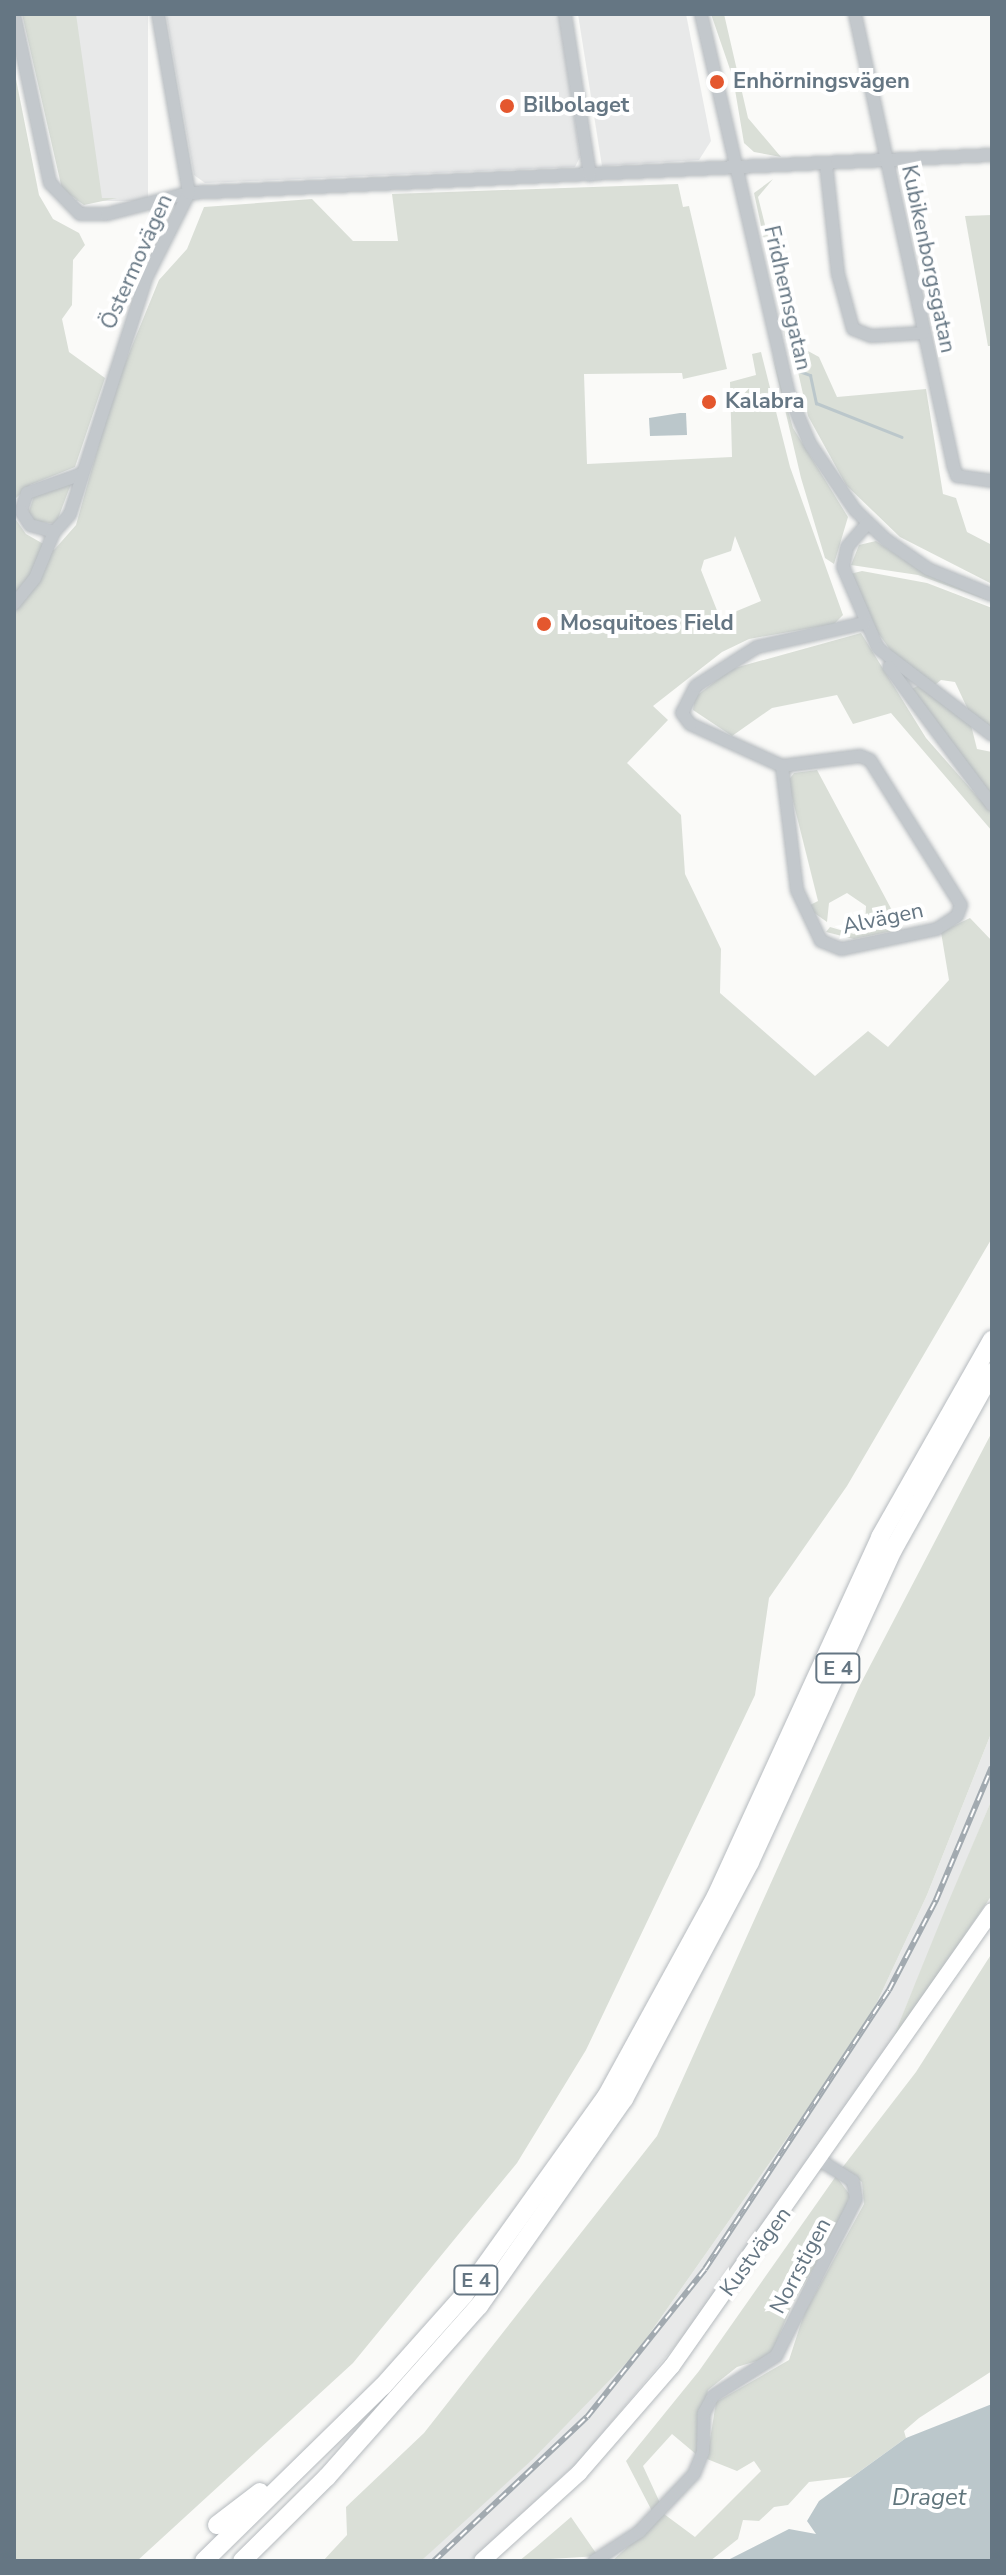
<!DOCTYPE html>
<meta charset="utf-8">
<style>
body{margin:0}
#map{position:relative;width:1006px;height:2575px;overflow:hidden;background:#fafaf8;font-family:"Nunito Sans",sans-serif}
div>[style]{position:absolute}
.built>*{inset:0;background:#e8e9e9;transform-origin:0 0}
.green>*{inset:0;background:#dadfd7}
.water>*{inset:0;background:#bbc7cb}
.stream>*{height:3px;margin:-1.5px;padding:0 1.5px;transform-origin:1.5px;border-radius:1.5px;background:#bbc7cb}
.roads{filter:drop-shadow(0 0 2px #b5babe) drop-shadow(0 0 2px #b5babe)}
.minor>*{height:12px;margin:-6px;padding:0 6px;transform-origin:6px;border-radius:6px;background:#c3c8cc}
.major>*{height:16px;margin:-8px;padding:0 8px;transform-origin:8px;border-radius:8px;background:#fff}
.highway>*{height:18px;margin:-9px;padding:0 9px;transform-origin:9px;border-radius:9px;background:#fff}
.rail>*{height:6px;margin-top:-3px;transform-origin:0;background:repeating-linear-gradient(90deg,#fff 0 9px,#a2aab0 0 18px);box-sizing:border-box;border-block:2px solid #a2aab0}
.dots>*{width:22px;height:22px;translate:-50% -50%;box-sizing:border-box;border:4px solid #fff;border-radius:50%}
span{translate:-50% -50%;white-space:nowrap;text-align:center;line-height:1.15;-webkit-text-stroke:8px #fff;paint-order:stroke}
.shield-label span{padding:2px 6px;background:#fff;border:2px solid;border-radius:6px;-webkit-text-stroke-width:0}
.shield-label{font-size:20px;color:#657683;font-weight:700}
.poi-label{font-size:22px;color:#657683;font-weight:700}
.left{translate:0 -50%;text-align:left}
.street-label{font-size:22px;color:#657683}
.water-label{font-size:24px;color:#60757c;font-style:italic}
.frame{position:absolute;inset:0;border:16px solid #657683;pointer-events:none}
</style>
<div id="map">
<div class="built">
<i style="left:76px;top:14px;width:72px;height:187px"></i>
<i style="clip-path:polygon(166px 14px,559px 14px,580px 157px,575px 167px,205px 183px,194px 175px)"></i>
<i style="clip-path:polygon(578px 14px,686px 14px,711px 141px,699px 160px,602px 166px)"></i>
<i style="clip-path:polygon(992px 1731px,992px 1799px,891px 2043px,711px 2303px,579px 2461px,470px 2561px,421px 2561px,636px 2353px,866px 2026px,927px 1895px)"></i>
</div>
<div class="green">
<i style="clip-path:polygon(22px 14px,76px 14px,102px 198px,117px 198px,84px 205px,62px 189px)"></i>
<i style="clip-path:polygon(711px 14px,724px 14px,748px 118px,781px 157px,754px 152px,744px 143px,733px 78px)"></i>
<i style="clip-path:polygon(14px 69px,39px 195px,53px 219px,79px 233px,85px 245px,73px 260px,72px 305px,62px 319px,69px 352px,105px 378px,75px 467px,30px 485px,16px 498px)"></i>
<i style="clip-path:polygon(773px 179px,758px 197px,794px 340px,785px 337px,754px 193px)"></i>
<i style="clip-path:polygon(evenodd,678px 184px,683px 207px,689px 206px,727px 369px,683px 379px,682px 373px,584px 374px,587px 464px,732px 457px,730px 382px,756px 375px,752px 354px,761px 352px,790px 467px,843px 615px,834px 624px,749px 639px,722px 652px,653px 706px,668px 720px,627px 763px,681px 815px,685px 874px,721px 949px,720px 993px,815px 1076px,868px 1031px,888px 1047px,949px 980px,941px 932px,970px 918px,992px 941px,992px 1238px,847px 1486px,769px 1598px,755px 1695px,586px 2050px,517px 2163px,353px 2363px,137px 2561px,14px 2561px,14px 517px,26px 534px,54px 550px,76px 525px,114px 390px,159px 280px,187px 249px,204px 207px,312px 199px,353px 241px,398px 241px,392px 194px,678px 184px,735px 536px,761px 601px,720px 618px,701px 570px,704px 560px,731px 551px,735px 536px)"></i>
<i style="clip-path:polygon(992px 215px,992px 346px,988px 346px,965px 216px)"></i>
<i style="clip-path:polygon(797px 345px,819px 357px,837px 397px,926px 389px,943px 494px,956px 498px,967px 532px,992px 545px,992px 584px,900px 537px,846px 485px,808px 416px,793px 350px)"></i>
<i style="clip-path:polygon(772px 354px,793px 428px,848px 517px,834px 564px,825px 558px,801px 478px)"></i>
<i style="clip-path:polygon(71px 484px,56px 524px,34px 521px,28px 514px,35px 493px)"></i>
<i style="clip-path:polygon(876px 541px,921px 571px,992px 602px,918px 575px,851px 565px,859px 545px)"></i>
<i style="clip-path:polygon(862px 571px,927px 583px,992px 608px,992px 730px,970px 714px,955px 682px,941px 680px,931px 688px,899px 662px,873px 626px,850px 574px)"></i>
<i style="clip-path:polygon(861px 633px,926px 738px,992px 813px,992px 831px,891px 713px,853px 724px,837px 695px,772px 708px,732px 736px,693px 710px,695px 697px,731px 669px)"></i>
<i style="clip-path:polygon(918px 686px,971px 725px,977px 749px,992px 752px,992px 795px,911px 689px)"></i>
<i style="clip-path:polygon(817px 770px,902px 929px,854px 939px,826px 932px,830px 927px,854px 934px,865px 925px,866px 906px,847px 893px,829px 903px,827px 922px,813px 912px,810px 905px,818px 901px,788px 781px,794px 773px)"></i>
<i style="clip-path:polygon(992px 1432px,992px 1731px,927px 1895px,866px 2026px,636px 2353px,533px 2459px,421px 2561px,323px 2561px,347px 2535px,346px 2507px,424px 2433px,657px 2136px,860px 1685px)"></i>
<i style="clip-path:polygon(992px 1799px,992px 1895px,891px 2043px,947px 1905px)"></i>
<i style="clip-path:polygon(992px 1953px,992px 2371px,919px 2418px,904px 2431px,906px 2438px,852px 2477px,809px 2482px,788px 2505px,774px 2507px,759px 2521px,743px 2520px,738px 2539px,710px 2561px,612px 2561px,664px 2514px,695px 2537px,761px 2471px,754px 2461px,737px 2471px,707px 2459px,716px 2402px,789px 2360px,804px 2314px,864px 2204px,862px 2182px,842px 2168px,916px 2072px)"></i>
<i style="clip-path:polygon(836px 2176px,850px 2195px,840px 2224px,793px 2303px,770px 2357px,737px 2367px,708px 2390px,697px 2455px,672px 2434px,643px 2466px,661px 2505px,653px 2513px,626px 2461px,699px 2371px)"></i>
<i style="clip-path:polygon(571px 2517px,598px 2556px,519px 2561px,535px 2548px)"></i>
</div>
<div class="water">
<i style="clip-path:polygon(680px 413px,686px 413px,687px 435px,650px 436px,649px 418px)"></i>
<i style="clip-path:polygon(992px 2404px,992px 2561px,726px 2561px,789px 2529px,816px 2534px,807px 2521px,819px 2501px,906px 2438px)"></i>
</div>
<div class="stream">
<i style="left:799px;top:371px;width:12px;rotate:20deg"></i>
<i style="left:810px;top:375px;width:29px;rotate:78deg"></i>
<i style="left:816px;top:403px;width:92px;rotate:21.6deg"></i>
</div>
<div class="roads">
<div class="minor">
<i style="left:14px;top:14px;width:173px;rotate:78deg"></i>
<i style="left:50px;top:183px;width:43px;rotate:45.9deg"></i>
<i style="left:80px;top:214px;width:27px"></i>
<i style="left:107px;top:214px;width:85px;rotate:-14.4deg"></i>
<i style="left:189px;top:193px;width:804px;rotate:-2.71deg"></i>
<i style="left:565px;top:14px;width:163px;rotate:81.2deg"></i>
<i style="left:701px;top:14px;width:388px;rotate:77deg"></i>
<i style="left:788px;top:392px;width:56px;rotate:67.1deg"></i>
<i style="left:810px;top:444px;width:80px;rotate:55.7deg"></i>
<i style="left:855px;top:510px;width:42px;rotate:44deg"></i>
<i style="left:885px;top:539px;width:52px;rotate:34.9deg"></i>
<i style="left:928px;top:569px;width:69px;rotate:22.1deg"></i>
<i style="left:855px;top:14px;width:462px;rotate:77.7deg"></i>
<i style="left:953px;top:465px;width:12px;rotate:70deg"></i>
<i style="left:957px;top:476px;width:35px;rotate:8deg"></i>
<i style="left:826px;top:164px;width:111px;rotate:83.8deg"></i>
<i style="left:838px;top:274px;width:57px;rotate:74.7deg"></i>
<i style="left:853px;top:329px;width:19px;rotate:21deg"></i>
<i style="left:871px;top:336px;width:52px;rotate:-3.3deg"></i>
<i style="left:82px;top:474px;width:58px;rotate:160.9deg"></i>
<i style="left:27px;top:493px;width:19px;rotate:108deg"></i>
<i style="left:21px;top:511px;width:17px;rotate:57deg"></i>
<i style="left:30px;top:525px;width:25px;rotate:16deg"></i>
<i style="left:54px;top:532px;width:24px;rotate:-48deg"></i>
<i style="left:70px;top:514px;width:248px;rotate:-72.1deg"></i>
<i style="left:146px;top:278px;width:95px;rotate:-63.2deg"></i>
<i style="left:189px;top:193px;width:182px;rotate:-99.8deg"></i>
<i style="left:867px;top:524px;width:30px;rotate:131deg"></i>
<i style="left:847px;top:547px;width:20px;rotate:101deg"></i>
<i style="left:843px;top:567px;width:88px;rotate:66.6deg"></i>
<i style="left:878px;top:648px;width:143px;rotate:37.3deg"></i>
<i style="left:14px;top:604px;width:33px;rotate:-51deg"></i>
<i style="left:35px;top:578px;width:50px;rotate:-67.6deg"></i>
<i style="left:889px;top:667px;width:172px;rotate:53.3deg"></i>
<i style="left:782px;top:766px;width:79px;rotate:-7.3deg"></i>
<i style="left:860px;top:756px;width:11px;rotate:22deg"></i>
<i style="left:870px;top:760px;width:171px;rotate:57.9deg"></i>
<i style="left:961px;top:905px;width:12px;rotate:110deg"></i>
<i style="left:957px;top:916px;width:24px;rotate:147deg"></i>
<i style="left:937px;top:929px;width:98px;rotate:168.2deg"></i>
<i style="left:841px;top:949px;width:22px;rotate:-158deg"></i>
<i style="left:821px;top:941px;width:56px;rotate:-115.2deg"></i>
<i style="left:797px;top:890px;width:125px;rotate:-96.9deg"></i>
<i style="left:782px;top:766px;width:101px;rotate:-155.5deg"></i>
<i style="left:690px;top:724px;width:14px;rotate:-126deg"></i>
<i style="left:682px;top:713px;width:30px;rotate:-63deg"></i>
<i style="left:696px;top:686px;width:72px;rotate:-32.6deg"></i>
<i style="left:757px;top:647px;width:110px;rotate:-12.6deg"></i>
<i style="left:594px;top:2561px;width:54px;rotate:-32.8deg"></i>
<i style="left:639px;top:2532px;width:80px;rotate:-46.5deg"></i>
<i style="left:694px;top:2474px;width:24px;rotate:-68deg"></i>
<i style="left:703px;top:2452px;width:39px;rotate:-89deg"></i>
<i style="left:704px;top:2413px;width:19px;rotate:-62deg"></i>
<i style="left:713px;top:2396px;width:75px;rotate:-32.4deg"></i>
<i style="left:776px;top:2356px;width:176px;rotate:-63deg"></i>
<i style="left:856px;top:2199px;width:18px;rotate:-99deg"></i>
<i style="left:853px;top:2181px;width:39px;rotate:-148deg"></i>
</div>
<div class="major">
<i style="left:482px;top:2561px;width:131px;rotate:-42.2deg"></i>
<i style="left:579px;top:2473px;width:142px;rotate:-49deg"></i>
<i style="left:672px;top:2366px;width:556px;rotate:-54.88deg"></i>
</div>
<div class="highway">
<i style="left:217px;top:2525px;width:54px;rotate:-37.5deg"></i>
<i style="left:204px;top:2561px;width:250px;rotate:-44.4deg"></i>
<i style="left:383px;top:2386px;width:122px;rotate:-48.3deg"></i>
<i style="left:464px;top:2295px;width:244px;rotate:-54.4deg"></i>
<i style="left:606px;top:2097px;width:229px;rotate:-61.3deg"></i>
<i style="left:716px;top:1896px;width:395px;rotate:-65.4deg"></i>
<i style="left:880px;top:1537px;width:227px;rotate:-60.4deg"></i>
<i style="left:242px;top:2561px;width:120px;rotate:-44.7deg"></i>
<i style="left:327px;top:2477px;width:229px;rotate:-48.4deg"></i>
<i style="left:479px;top:2306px;width:253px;rotate:-55deg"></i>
<i style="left:624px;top:2099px;width:268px;rotate:-62deg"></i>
<i style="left:750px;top:1862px;width:343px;rotate:-65.4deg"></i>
<i style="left:893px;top:1550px;width:204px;rotate:-60.9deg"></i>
</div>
</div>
<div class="rail">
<i style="left:434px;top:2561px;width:210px;rotate:-43.3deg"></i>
<i style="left:587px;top:2417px;width:189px;rotate:-51.4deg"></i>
<i style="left:705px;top:2269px;width:334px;rotate:-56.6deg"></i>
<i style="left:889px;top:1990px;width:102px;rotate:-62.4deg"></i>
<i style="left:936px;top:1900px;width:144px;rotate:-67.2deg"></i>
</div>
<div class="dots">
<i style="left:717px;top:82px;background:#e4572e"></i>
<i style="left:507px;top:106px;background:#e4572e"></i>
<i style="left:709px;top:402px;background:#e4572e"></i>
<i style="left:544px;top:624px;background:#e4572e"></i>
</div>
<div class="shield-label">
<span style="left:838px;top:1668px">E 4</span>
<span style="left:476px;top:2280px">E 4</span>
</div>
<div class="poi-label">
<span class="left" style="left:733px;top:82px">Enhörningsvägen</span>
<span class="left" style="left:523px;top:106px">Bilbolaget</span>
<span class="left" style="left:725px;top:402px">Kalabra</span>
<span class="left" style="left:560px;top:624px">Mosquitoes Field</span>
</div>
<div class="street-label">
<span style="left:928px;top:259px;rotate:78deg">Kubikenborgsgatan</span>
<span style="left:137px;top:262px;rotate:-66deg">Östermovägen</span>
<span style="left:787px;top:298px;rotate:77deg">Fridhemsgatan</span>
<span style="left:883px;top:919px;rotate:-12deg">Alvägen</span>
<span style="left:756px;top:2252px;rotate:-54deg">Kustvägen</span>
<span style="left:801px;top:2266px;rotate:-62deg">Norrstigen</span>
</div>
<div class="water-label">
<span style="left:929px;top:2498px">Draget</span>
</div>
<div class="frame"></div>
</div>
